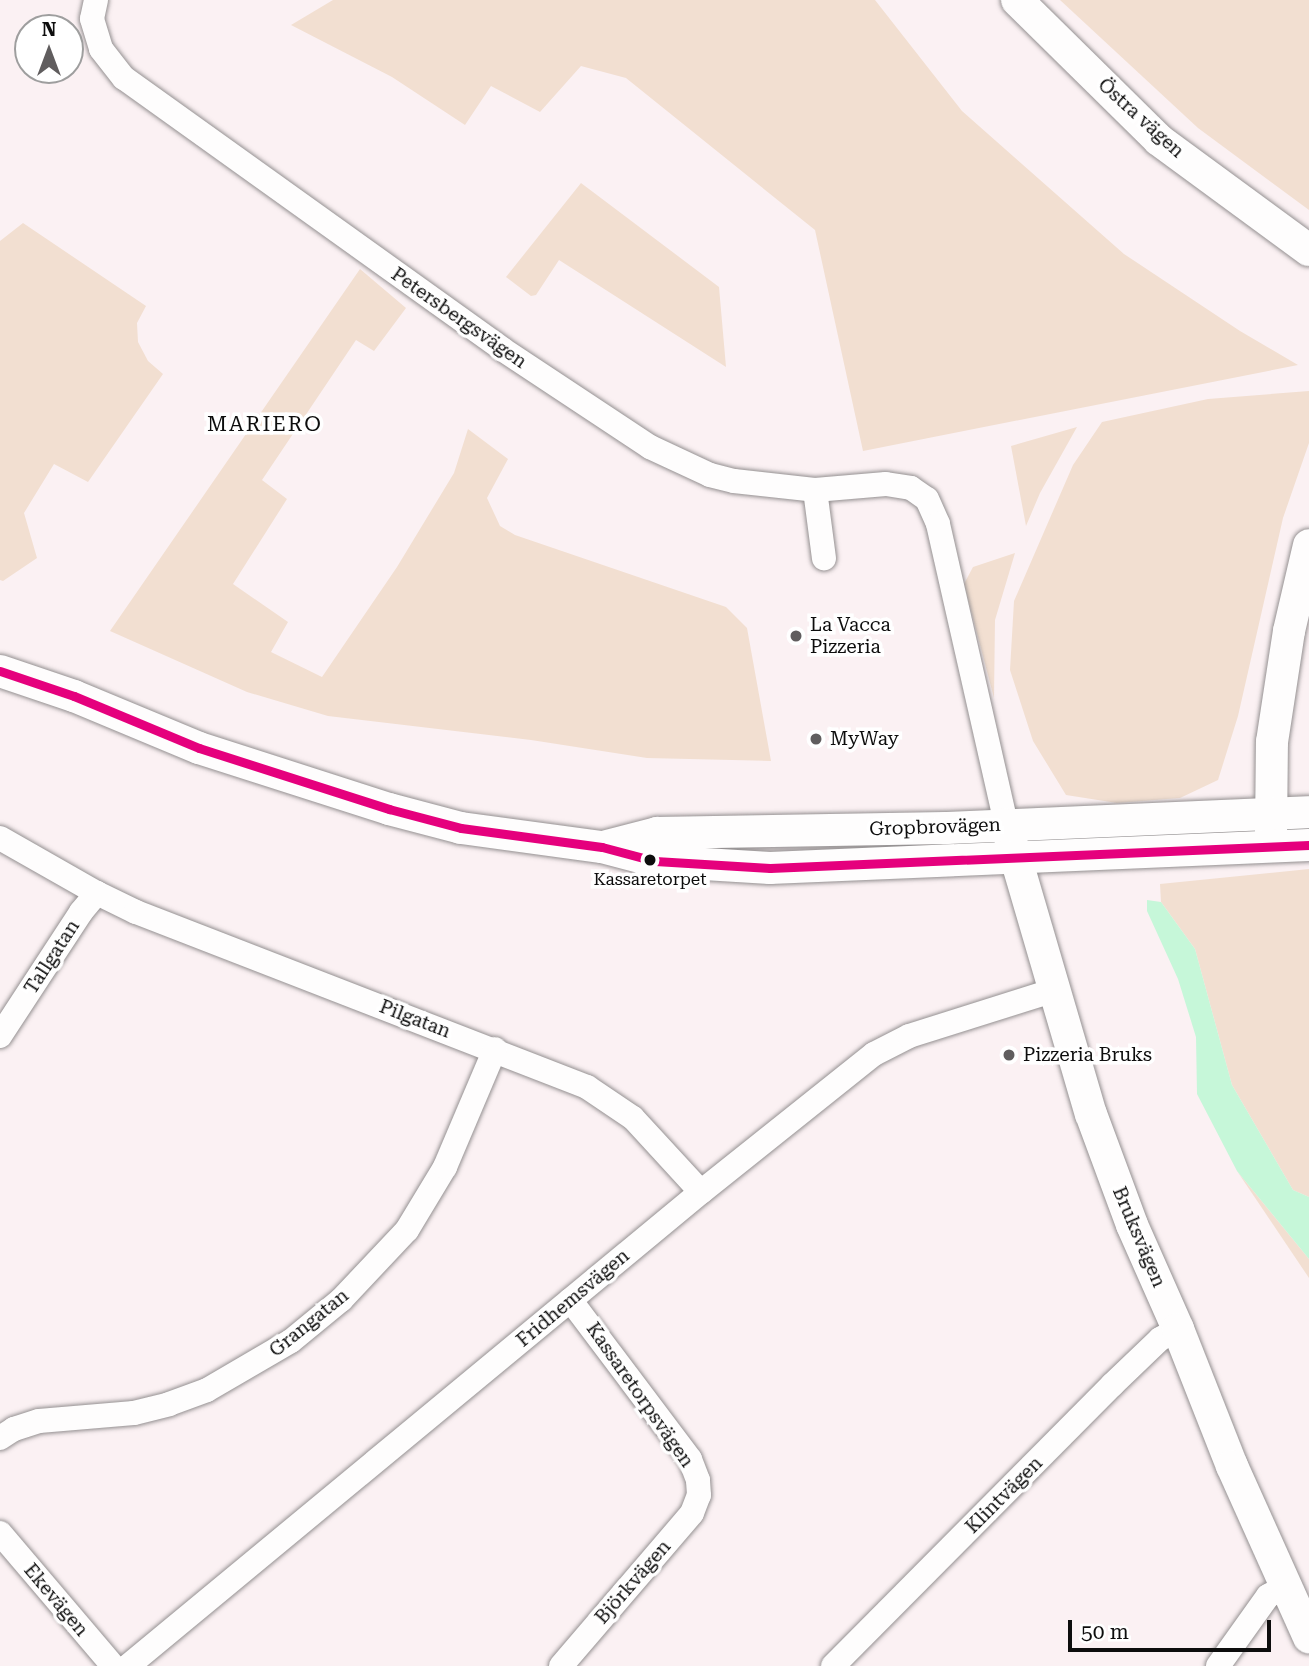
<!DOCTYPE html>
<meta charset="utf-8">
<style>
body{margin:0}
#map{position:relative;width:1309px;height:1666px;overflow:hidden;background:#fbf1f3;font-family:"Roboto Serif",serif}
div>[style]{position:absolute}
.green>*{inset:0;background:#f2dfd1}
.water>*{inset:0;background:#c6f7d9}
.roads{filter:drop-shadow(0 0 2px #949091) drop-shadow(0 0 2px #949091)}
.minor>*{height:24px;margin:-12px;padding:0 12px;transform-origin:12px;border-radius:12px;background:#fefdfd}
.tertiary>*{height:32px;margin:-16px;padding:0 16px;transform-origin:16px;border-radius:16px;background:#fefdfd}
.bus-1>*{height:9px;margin:-4.5px;padding:0 4.5px;transform-origin:4.5px;border-radius:4.5px;background:#e5007d}
.dots>*{width:19px;height:19px;translate:-50% -50%;box-sizing:border-box;border:4px solid #fff;border-radius:50%}
span{translate:-50% -50%;white-space:nowrap;text-align:center;line-height:1.15;-webkit-text-stroke:7px #fff;paint-order:stroke}
.bus-label{font-size:17px;color:#0d0d0d}
.street-label{font-size:19px;color:#0d0d0d}
.poi-label{font-size:19px;color:#0d0d0d}
.left{translate:0 -50%;text-align:left}
.neighbourhood-label{font-size:21px;color:#0d0d0d;letter-spacing:2px}
.north{position:absolute;left:14px;top:14px;width:70px;height:70px;box-sizing:border-box;background:#fff;border:2px solid #9e9e9e;border-radius:50%;rotate:0deg;font-size:19px;font-weight:700;line-height:28px;text-align:center;color:#0d0d0d}
.north::after{content:'';display:block;margin:auto;width:24px;height:32px;background:#605d5e;clip-path:polygon(50% 0,100% 100%,50% 72%,0 100%)}
.scale{position:absolute;left:1068px;top:1620px;width:203px;height:32px;box-sizing:border-box;border:4px solid #0d0d0d;border-top:0;padding-left:9px;font-size:21px;line-height:24px;white-space:nowrap;color:#0d0d0d;-webkit-text-stroke:5px #fff;paint-order:stroke}
</style>
<div id="map">
<div class="green">
<i style="clip-path:polygon(333px 0,875px 0,962px 111px,1124px 254px,1240px 331px,1298px 365px,863px 451px,815px 230px,626px 78px,581px 66px,540px 112px,491px 86px,465px 125px,392px 77px,291px 25px)"></i>
<i style="clip-path:polygon(1060px 0,1309px 0,1309px 210px,1198px 128px)"></i>
<i style="clip-path:polygon(581px 183px,719px 287px,726px 367px,559px 260px,536px 295px,531px 296px,506px 277px)"></i>
<i style="clip-path:polygon(23px 223px,146px 306px,137px 323px,138px 342px,148px 361px,163px 374px,88px 482px,54px 464px,24px 513px,37px 558px,3px 581px,0 580px,0 241px)"></i>
<i style="clip-path:polygon(360px 269px,406px 308px,374px 351px,356px 340px,262px 480px,287px 499px,233px 584px,288px 622px,271px 652px,322px 677px,397px 567px,454px 473px,468px 429px,508px 459px,487px 498px,500px 526px,515px 535px,726px 607px,747px 628px,771px 761px,647px 758px,531px 740px,328px 716px,247px 692px,110px 631px)"></i>
<i style="clip-path:polygon(1309px 391px,1309px 443px,1283px 518px,1238px 716px,1218px 780px,1180px 798px,1117px 803px,1066px 795px,1033px 741px,1010px 670px,1014px 601px,1073px 465px,1102px 422px,1208px 399px)"></i>
<i style="clip-path:polygon(1077px 427px,1040px 493px,1026px 526px,1011px 446px)"></i>
<i style="clip-path:polygon(1015px 553px,995px 620px,994px 698px,964px 584px,973px 567px)"></i>
<i style="clip-path:polygon(1309px 869px,1309px 1197px,1293px 1190px,1232px 1085px,1195px 949px,1161px 902px,1160px 884px)"></i>
<i style="clip-path:polygon(1237px 1171px,1309px 1259px,1309px 1278px)"></i>
</div>
<div class="water">
<i style="clip-path:polygon(1147px 900px,1161px 902px,1195px 949px,1232px 1085px,1293px 1190px,1309px 1197px,1309px 1259px,1237px 1171px,1197px 1094px,1196px 1037px,1178px 979px,1147px 911px)"></i>
</div>
<div class="roads">
<div class="minor">
<i style="left:96px;top:0;width:19px;rotate:102deg"></i>
<i style="left:92px;top:19px;width:31px;rotate:73deg"></i>
<i style="left:101px;top:49px;width:37px;rotate:52deg"></i>
<i style="left:124px;top:78px;width:465px;rotate:35.6deg"></i>
<i style="left:502px;top:349px;width:178px;rotate:33.5deg"></i>
<i style="left:650px;top:447px;width:66px;rotate:25deg"></i>
<i style="left:710px;top:475px;width:25px;rotate:14deg"></i>
<i style="left:734px;top:481px;width:81px;rotate:6.3deg"></i>
<i style="left:815px;top:490px;width:71px;rotate:-4.8deg"></i>
<i style="left:886px;top:484px;width:25px;rotate:9deg"></i>
<i style="left:911px;top:488px;width:19px;rotate:35deg"></i>
<i style="left:927px;top:499px;width:27px;rotate:66deg"></i>
<i style="left:938px;top:524px;width:308px;rotate:77.2deg"></i>
<i style="left:815px;top:490px;width:69px;rotate:82.5deg"></i>
<i style="left:0;top:838px;width:112px;rotate:29.6deg"></i>
<i style="left:0;top:1036px;width:148px;rotate:-56.8deg"></i>
<i style="left:81px;top:912px;width:25px;rotate:-50deg"></i>
<i style="left:97px;top:893px;width:43px;rotate:26deg"></i>
<i style="left:136px;top:912px;width:484px;rotate:21.2deg"></i>
<i style="left:587px;top:1087px;width:55px;rotate:34deg"></i>
<i style="left:633px;top:1118px;width:100px;rotate:47.4deg"></i>
<i style="left:0;top:1438px;width:17px;rotate:-33deg"></i>
<i style="left:14px;top:1429px;width:26px;rotate:-18deg"></i>
<i style="left:39px;top:1421px;width:95px;rotate:-4.8deg"></i>
<i style="left:134px;top:1413px;width:36px;rotate:-14deg"></i>
<i style="left:169px;top:1404px;width:40px;rotate:-20.2deg"></i>
<i style="left:207px;top:1390px;width:97px;rotate:-30.3deg"></i>
<i style="left:291px;top:1341px;width:65px;rotate:-39.4deg"></i>
<i style="left:341px;top:1300px;width:96px;rotate:-46.7deg"></i>
<i style="left:407px;top:1230px;width:74px;rotate:-58.9deg"></i>
<i style="left:445px;top:1167px;width:128px;rotate:-67deg"></i>
<i style="left:0;top:1533px;width:175px;rotate:49.6deg"></i>
<i style="left:128px;top:1666px;width:744px;rotate:-39.6deg"></i>
<i style="left:701px;top:1192px;width:221px;rotate:-38.6deg"></i>
<i style="left:874px;top:1054px;width:39px;rotate:-27deg"></i>
<i style="left:909px;top:1036px;width:150px;rotate:-17.5deg"></i>
<i style="left:561px;top:1666px;width:201px;rotate:-49.4deg"></i>
<i style="left:692px;top:1513px;width:19px;rotate:-69deg"></i>
<i style="left:699px;top:1495px;width:15px;rotate:-94deg"></i>
<i style="left:698px;top:1480px;width:22px;rotate:-111deg"></i>
<i style="left:690px;top:1459px;width:199px;rotate:-127deg"></i>
<i style="left:833px;top:1666px;width:396px;rotate:-45.2deg"></i>
<i style="left:1112px;top:1385px;width:66px;rotate:-43.8deg"></i>
<i style="left:1160px;top:1339px;width:21px;rotate:-29deg"></i>
<i style="left:1218px;top:1666px;width:86px;rotate:-54.5deg"></i>
<i style="left:1268px;top:1596px;width:21px;rotate:-29deg"></i>
</div>
<div class="tertiary">
<i style="left:1017px;top:0;width:199px;rotate:44.6deg"></i>
<i style="left:1159px;top:140px;width:186px;rotate:36.3deg"></i>
<i style="left:0;top:671px;width:78px;rotate:18.7deg"></i>
<i style="left:74px;top:696px;width:135px;rotate:22.6deg"></i>
<i style="left:199px;top:748px;width:200px;rotate:17.8deg"></i>
<i style="left:389px;top:809px;width:74px;rotate:14.8deg"></i>
<i style="left:461px;top:828px;width:142px;rotate:7.7deg"></i>
<i style="left:602px;top:847px;width:55px;rotate:14.8deg"></i>
<i style="left:655px;top:861px;width:115px;rotate:3.5deg"></i>
<i style="left:770px;top:868px;width:539px;rotate:-2.44deg"></i>
<i style="left:1006px;top:824px;width:302px;rotate:73.7deg"></i>
<i style="left:1091px;top:1114px;width:118px;rotate:69.7deg"></i>
<i style="left:1132px;top:1225px;width:114px;rotate:66.1deg"></i>
<i style="left:1178px;top:1329px;width:147px;rotate:68.5deg"></i>
<i style="left:1232px;top:1466px;width:188px;rotate:65.8deg"></i>
<i style="left:1271px;top:833px;width:91px;rotate:-89.4deg"></i>
<i style="left:1272px;top:742px;width:112px;rotate:-81.3deg"></i>
<i style="left:1289px;top:631px;width:88px;rotate:-76.9deg"></i>
<i style="left:607px;top:846px;width:52px;rotate:-14.6deg"></i>
<i style="left:657px;top:833px;width:289px;rotate:-1deg"></i>
<i style="left:946px;top:828px;width:363px;rotate:-2.5deg"></i>
</div>
</div>
<div class="bus-1">
<i style="left:0;top:671px;width:78px;rotate:18.7deg"></i>
<i style="left:74px;top:696px;width:135px;rotate:22.6deg"></i>
<i style="left:199px;top:748px;width:200px;rotate:17.8deg"></i>
<i style="left:389px;top:809px;width:74px;rotate:14.8deg"></i>
<i style="left:461px;top:828px;width:142px;rotate:7.7deg"></i>
<i style="left:602px;top:847px;width:55px;rotate:14.8deg"></i>
<i style="left:655px;top:861px;width:115px;rotate:3.5deg"></i>
<i style="left:770px;top:868px;width:539px;rotate:-2.44deg"></i>
</div>
<div class="dots">
<i style="left:796px;top:636px;background:#605d5e"></i>
<i style="left:816px;top:739px;background:#605d5e"></i>
<i style="left:650px;top:860px;background:#0d0d0d"></i>
<i style="left:1009px;top:1055px;background:#605d5e"></i>
</div>
<div class="bus-label">
<span style="left:650px;top:880px">Kassaretorpet</span>
</div>
<div class="street-label">
<span style="left:1141px;top:118px;rotate:42deg">Östra vägen</span>
<span style="left:459px;top:318px;rotate:35deg">Petersbergsvägen</span>
<span style="left:935px;top:827px;rotate:-2deg">Gropbrovägen</span>
<span style="left:52px;top:957px;rotate:-57deg">Tallgatan</span>
<span style="left:415px;top:1019px;rotate:21deg">Pilgatan</span>
<span style="left:1139px;top:1237px;rotate:67deg">Bruksvägen</span>
<span style="left:573px;top:1298px;rotate:-40deg">Fridhemsvägen</span>
<span style="left:309px;top:1323px;rotate:-39deg">Grangatan</span>
<span style="left:640px;top:1395px;rotate:55deg">Kassaretorpsvägen</span>
<span style="left:1004px;top:1495px;rotate:-45deg">Klintvägen</span>
<span style="left:633px;top:1582px;rotate:-49deg">Björkvägen</span>
<span style="left:56px;top:1600px;rotate:50deg">Ekevägen</span>
</div>
<div class="poi-label">
<span class="left" style="left:810px;top:636px">La Vacca<br>Pizzeria</span>
<span class="left" style="left:830px;top:739px">MyWay</span>
<span class="left" style="left:1023px;top:1055px">Pizzeria Bruks</span>
</div>
<div class="neighbourhood-label">
<span style="left:265px;top:424px">MARIERO</span>
</div>
<div class="north">N</div>
<div class="scale">50 m</div>
</div>
